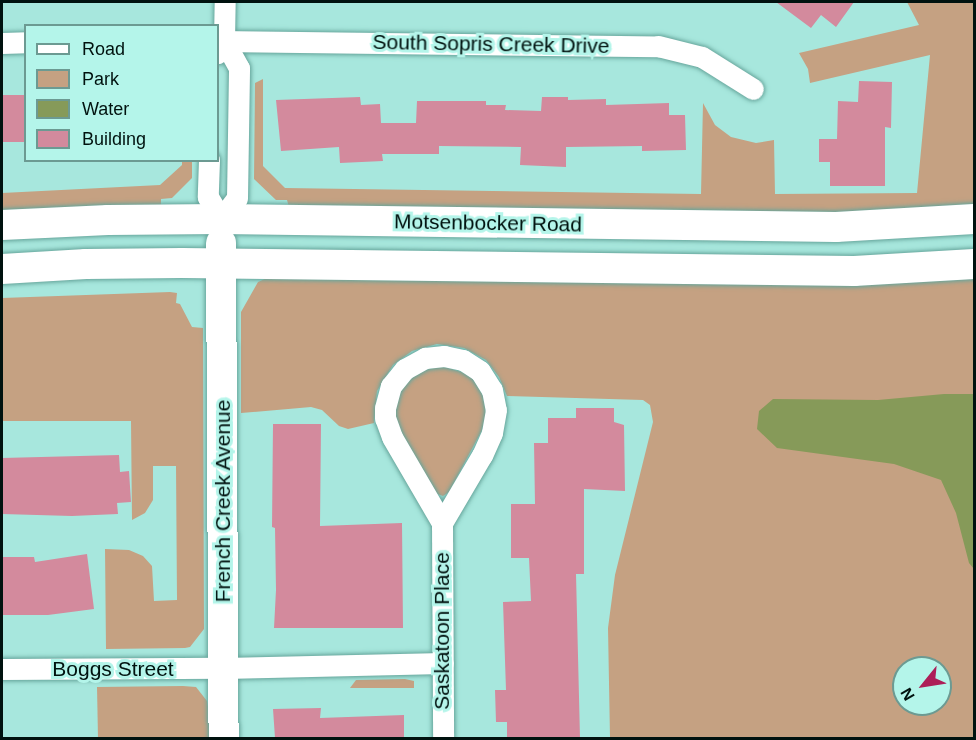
<!DOCTYPE html>
<style>
body{margin:0}
#map{position:relative;width:976px;height:740px;overflow:hidden;background:#a7e7dd;font-family:Arial,sans-serif}
div>[style]{position:absolute}
.green>*{inset:0;background:#c5a182}
.water>*{inset:0;background:#869a59}
.building>*{inset:0;background:#d38a9d;transform-origin:0 0}
.roads{filter:drop-shadow(0 0 2px #66a59b) drop-shadow(0 0 2px #66a59b)}
.street>*{height:21px;margin:-10.5px;padding:0 10.5px;transform-origin:10.5px;border-radius:10.5px;background:#fff}
.secondary>*{height:30px;margin:-15px;padding:0 15px;transform-origin:15px;border-radius:15px;background:#fff}
span{translate:-50% -50%;white-space:nowrap;text-align:center;line-height:1.15;-webkit-text-stroke:6px #b4f5ea;paint-order:stroke}
.street-label{font-size:21px;color:#00120f}
.frame{position:absolute;inset:0;border:3px solid #00120f;pointer-events:none}
.legend{position:absolute;left:24px;top:24px;width:195px;height:138px;box-sizing:border-box;background:#b4f5ea;border:2px solid #6c9a92;margin:0;padding:8px 10px;list-style:none;font-size:18px;color:#00120f}
.legend li{display:flex;align-items:center;gap:12px;height:30px}
.legend b{width:30px;border:2px solid #6c9a92}
.north{position:absolute;left:892px;top:656px;width:60px;height:60px;box-sizing:border-box;background:#b4f5ea;border:2px solid #6c9a92;border-radius:50%;rotate:240deg;font-size:16px;font-weight:700;line-height:24px;text-align:center;color:#00120f}
.north::after{content:'';display:block;margin:auto;width:21px;height:27px;background:#ad1e58;clip-path:polygon(50% 0,100% 100%,50% 72%,0 100%)}
</style>
<div id="map">
<div class="green">
<i style="clip-path:polygon(907px 2px,974px 2px,974px 205px,833px 213px,289px 207px,287px 200px,276px 200px,254px 179px,255px 83px,263px 79px,263px 166px,285px 188px,701px 194px,703px 103px,715px 125px,731px 137px,756px 143px,774px 140px,775px 194px,917px 193px,930px 55px,810px 83px,808px 69px,799px 53px,919px 25px)"></i>
<i style="clip-path:polygon(182px 161px,192px 161px,192px 178px,172px 198px,161px 199px,161px 205px,2px 211px,2px 193px,160px 185px,182px 165px)"></i>
<i style="clip-path:polygon(evenodd,974px 277px,974px 738px,610px 738px,608px 628px,615px 575px,653px 422px,650px 405px,643px 400px,507px 396px,499px 377px,486px 360px,464px 348px,437px 344px,412px 351px,393px 365px,377px 391px,374px 423px,348px 429px,339px 426px,322px 410px,311px 407px,241px 413px,241px 312px,258px 282px,267px 278px,869px 284px,974px 277px,904px 668px,940px 668px,940px 704px,904px 704px,904px 668px)"></i>
<i style="clip-path:polygon(170px 292px,177px 293px,176px 303px,180px 304px,192px 327px,203px 328px,204px 629px,190px 647px,185px 648px,106px 649px,105px 549px,129px 550px,143px 556px,152px 566px,154px 601px,177px 600px,176px 466px,153px 466px,153px 500px,145px 513px,132px 520px,131px 421px,2px 421px,2px 298px)"></i>
<i style="clip-path:polygon(441px 366px,465px 373px,474px 380px,483px 396px,486px 413px,482px 430px,449px 492px,443px 496px,435px 493px,397px 425px,395px 415px,398px 396px,404px 385px,418px 372px)"></i>
<i style="clip-path:polygon(405px 679px,414px 681px,414px 688px,350px 688px,356px 680px)"></i>
<i style="clip-path:polygon(183px 686px,196px 687px,207px 701px,213px 735px,209px 738px,98px 738px,97px 687px)"></i>
</div>
<div class="water">
<i style="clip-path:polygon(944px 394px,974px 394px,974px 569px,969px 563px,956px 513px,941px 480px,894px 464px,777px 448px,757px 429px,759px 411px,773px 399px,878px 400px)"></i>
</div>
<div class="building">
<i style="clip-path:polygon(776px 2px,854px 2px,836px 27px,821px 15px,811px 28px)"></i>
<i style="clip-path:polygon(859px 81px,892px 82px,891px 128px,885px 127px,885px 186px,830px 186px,830px 162px,819px 162px,819px 139px,837px 139px,838px 101px,858px 102px)"></i>
<i style="left:26px;top:95px;width:47px;height:24px;rotate:90deg"></i>
<i style="clip-path:polygon(360px 97px,361px 105px,380px 104px,381px 123px,416px 123px,417px 101px,486px 101px,486px 105px,506px 105px,505px 110px,541px 111px,542px 97px,568px 97px,568px 100px,606px 99px,606px 105px,669px 103px,669px 115px,685px 115px,686px 150px,642px 151px,642px 146px,566px 147px,566px 167px,520px 165px,521px 147px,439px 146px,439px 154px,382px 154px,383px 161px,340px 163px,339px 147px,281px 151px,276px 100px)"></i>
<i style="clip-path:polygon(576px 408px,614px 408px,614px 422px,624px 425px,625px 491px,584px 489px,584px 574px,576px 574px,580px 738px,507px 738px,507px 722px,496px 722px,495px 690px,506px 690px,503px 602px,531px 601px,529px 558px,511px 558px,511px 504px,535px 504px,534px 443px,548px 443px,548px 418px,576px 418px)"></i>
<i style="clip-path:polygon(273px 424px,321px 424px,320px 526px,402px 523px,403px 628px,274px 628px,276px 590px,275px 528px,272px 527px)"></i>
<i style="clip-path:polygon(119px 455px,120px 472px,129px 471px,131px 502px,117px 503px,118px 514px,72px 516px,2px 514px,2px 458px)"></i>
<i style="clip-path:polygon(87px 554px,94px 609px,48px 615px,2px 615px,2px 557px,34px 557px,35px 562px)"></i>
<i style="clip-path:polygon(321px 708px,320px 718px,404px 715px,404px 738px,275px 738px,273px 709px)"></i>
</div>
<div class="roads">
<div class="street">
<i style="left:218px;top:41px;width:440px;rotate:0.7deg"></i>
<i style="left:658px;top:46px;width:45px;rotate:14deg"></i>
<i style="left:702px;top:57px;width:60px;rotate:32.1deg"></i>
<i style="left:2px;top:43px;width:24px;rotate:-2deg"></i>
<i style="left:218px;top:53px;width:13px;rotate:-63deg"></i>
<i style="left:224px;top:41px;width:39px;rotate:-89deg"></i>
<i style="left:209px;top:160px;width:37px;rotate:92deg"></i>
<i style="left:208px;top:197px;width:26px;rotate:59deg"></i>
<i style="left:221px;top:219px;width:26px;rotate:-53deg"></i>
<i style="left:237px;top:198px;width:130px;rotate:-89.1deg"></i>
<i style="left:239px;top:68px;width:31px;rotate:-119deg"></i>
<i style="left:442px;top:523px;width:99px;rotate:-120.2deg"></i>
<i style="left:392px;top:437px;width:20px;rotate:-110deg"></i>
<i style="left:385px;top:418px;width:10px;rotate:-90deg"></i>
<i style="left:385px;top:408px;width:23px;rotate:-75deg"></i>
<i style="left:391px;top:386px;width:22px;rotate:-51deg"></i>
<i style="left:405px;top:369px;width:23px;rotate:-29deg"></i>
<i style="left:425px;top:358px;width:19px;rotate:-6deg"></i>
<i style="left:444px;top:356px;width:19px;rotate:12deg"></i>
<i style="left:463px;top:360px;width:20px;rotate:33deg"></i>
<i style="left:480px;top:371px;width:22px;rotate:58deg"></i>
<i style="left:492px;top:390px;width:20px;rotate:79deg"></i>
<i style="left:496px;top:410px;width:23px;rotate:100deg"></i>
<i style="left:492px;top:433px;width:24px;rotate:114deg"></i>
<i style="left:482px;top:455px;width:79px;rotate:120.5deg"></i>
<i style="left:442px;top:523px;width:215px;rotate:89.7deg"></i>
<i style="left:2px;top:669px;width:222px;rotate:-0.3deg"></i>
<i style="left:224px;top:668px;width:219px;rotate:-1.3deg"></i>
</div>
<div class="secondary">
<i style="left:2px;top:225px;width:106px;rotate:-2.7deg"></i>
<i style="left:108px;top:220px;width:113px;rotate:-0.5deg"></i>
<i style="left:221px;top:219px;width:615px;rotate:0.75deg"></i>
<i style="left:836px;top:227px;width:138px;rotate:-3.3deg"></i>
<i style="left:221px;top:243px;width:495px;rotate:89.7deg"></i>
<i style="left:2px;top:269px;width:84px;rotate:-3.4deg"></i>
<i style="left:86px;top:264px;width:96px;rotate:-0.6deg"></i>
<i style="left:182px;top:263px;width:672px;rotate:0.68deg"></i>
<i style="left:854px;top:271px;width:120px;rotate:-3.3deg"></i>
</div>
</div>
<div class="street-label">
<span style="left:491px;top:44px;rotate:1deg">South Sopris Creek Drive</span>
<span style="left:488px;top:223px;rotate:1deg">Motsenbocker Road</span>
<span style="left:223px;top:501px;rotate:-90deg">French Creek Avenue</span>
<span style="left:442px;top:631px;rotate:-90deg">Saskatoon Place</span>
<span style="left:113px;top:669px">Boggs Street</span>
</div>
<div class="frame"></div>
<ul class="legend">
<li><b style="height:8px;background:#fff"></b>Road</li>
<li><b style="height:16px;background:#c5a182"></b>Park</li>
<li><b style="height:16px;background:#869a59"></b>Water</li>
<li><b style="height:16px;background:#d38a9d"></b>Building</li>
</ul>
<div class="north">N</div>
</div>
